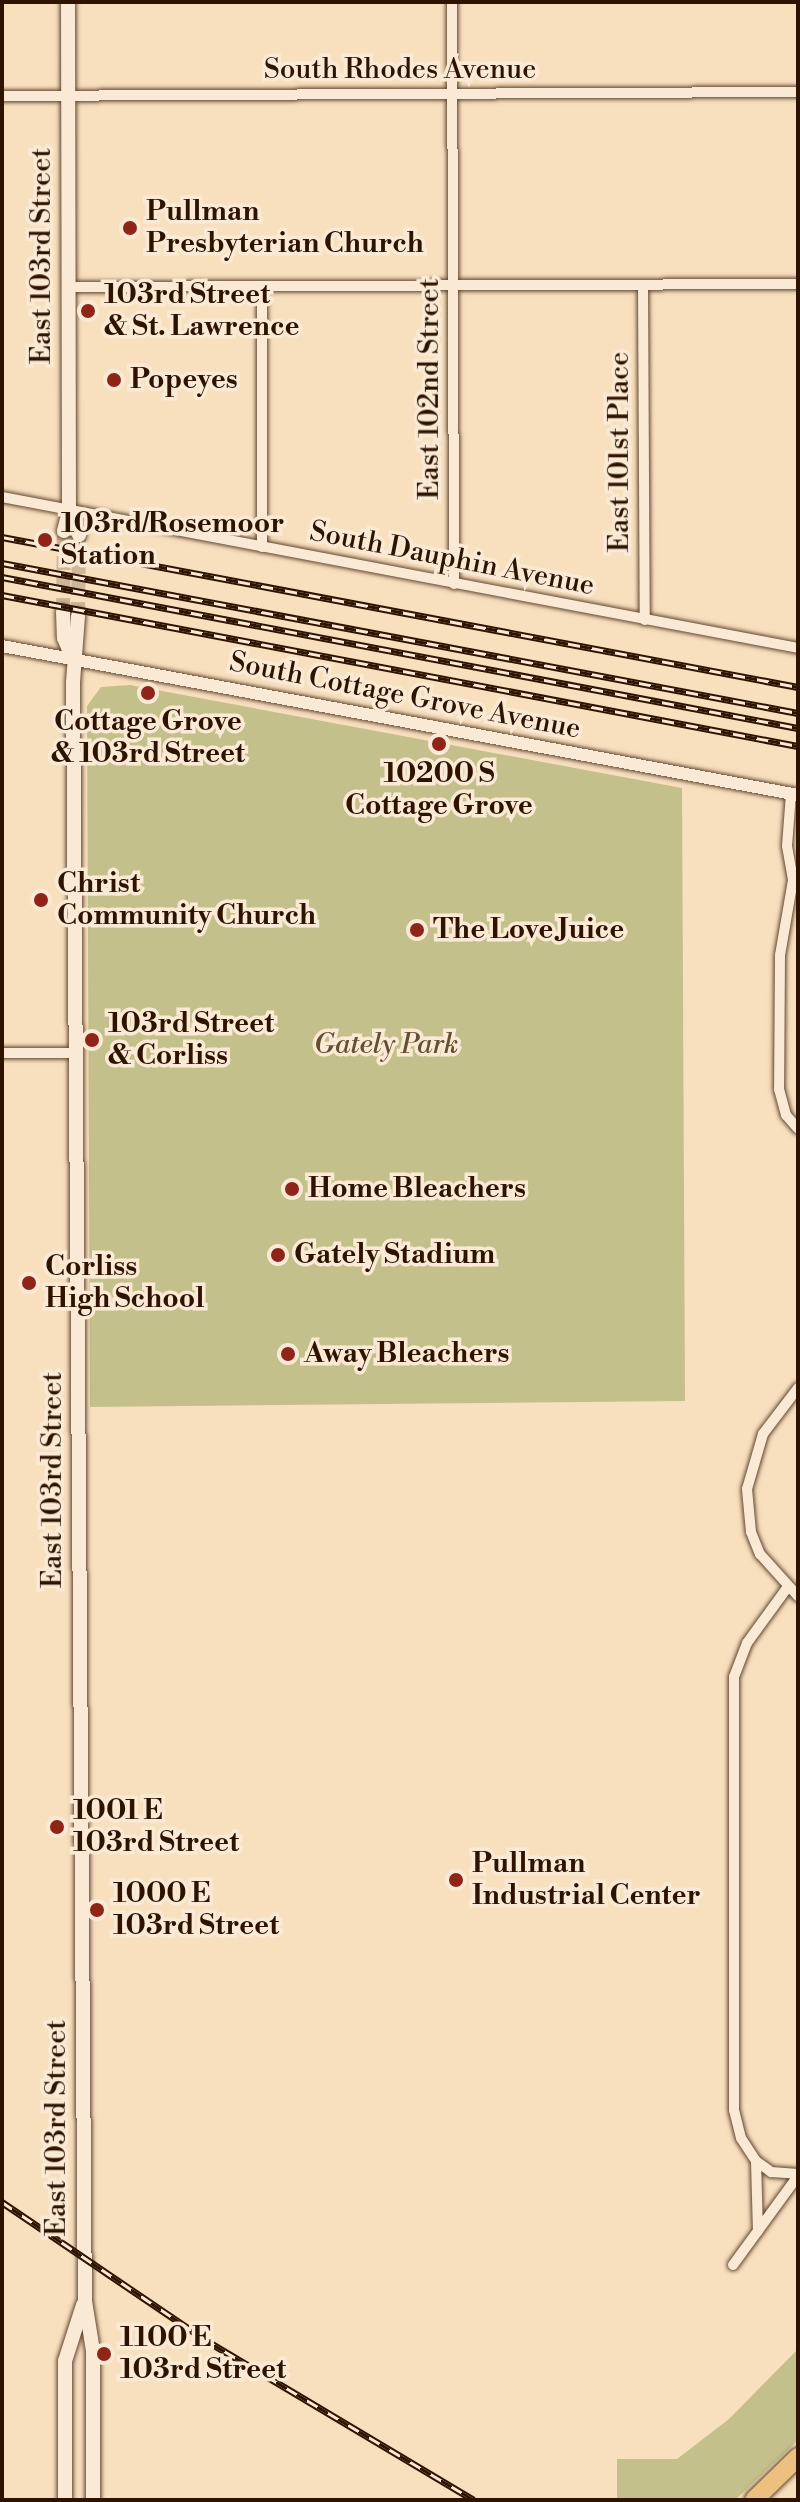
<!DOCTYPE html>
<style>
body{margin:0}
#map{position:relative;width:800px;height:2502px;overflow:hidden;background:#f8dfbe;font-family:"Libre Bodoni",serif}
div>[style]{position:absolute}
.green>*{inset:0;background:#c4c08c}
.secondary-tunnel>*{height:14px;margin-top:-7px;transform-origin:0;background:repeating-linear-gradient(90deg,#d0b698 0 14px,transparent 0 21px)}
.roads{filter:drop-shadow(0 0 2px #604730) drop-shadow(0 0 2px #604730)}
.minor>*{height:10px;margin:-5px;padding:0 5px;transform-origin:5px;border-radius:5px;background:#faead5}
.tertiary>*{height:12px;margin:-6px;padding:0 6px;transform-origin:6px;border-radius:6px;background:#faead5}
.secondary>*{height:14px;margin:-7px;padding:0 7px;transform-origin:7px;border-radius:7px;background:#faead5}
.motorway>*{height:18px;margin:-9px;padding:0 9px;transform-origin:9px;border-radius:9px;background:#ecc07f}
.rail>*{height:7px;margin-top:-3.5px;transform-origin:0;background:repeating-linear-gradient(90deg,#faead5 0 12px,#2e1400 0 24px);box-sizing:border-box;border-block:2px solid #2e1400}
.dots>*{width:22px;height:22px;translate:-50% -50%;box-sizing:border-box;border:4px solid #faead5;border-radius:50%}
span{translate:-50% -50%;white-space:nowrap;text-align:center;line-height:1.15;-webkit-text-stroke:7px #faead5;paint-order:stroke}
.street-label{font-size:28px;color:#2e1400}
.poi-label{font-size:28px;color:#2e1400;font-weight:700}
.left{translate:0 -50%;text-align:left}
.park-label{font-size:28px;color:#625031;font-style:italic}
.frame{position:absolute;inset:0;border:4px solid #2e1400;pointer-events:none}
</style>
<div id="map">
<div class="green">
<i style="clip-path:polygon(130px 685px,682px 788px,685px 1401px,90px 1407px,87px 706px,101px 687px)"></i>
<i style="clip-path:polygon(798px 2349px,798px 2440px,735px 2500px,617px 2500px,617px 2459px,677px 2459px,729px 2419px)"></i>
</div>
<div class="secondary-tunnel">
<i style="left:63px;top:612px;width:81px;rotate:-89.3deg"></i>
<i style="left:78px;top:616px;width:81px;rotate:-89.3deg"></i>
</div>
<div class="roads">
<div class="minor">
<i style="left:452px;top:2px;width:582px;rotate:89.8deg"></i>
<i style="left:2px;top:96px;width:796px;rotate:-0.29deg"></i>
<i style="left:643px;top:285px;width:335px;rotate:89.7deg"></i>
<i style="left:262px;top:286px;width:261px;rotate:90deg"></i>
<i style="left:68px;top:287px;width:730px;rotate:-0.24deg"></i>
<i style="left:2px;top:497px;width:810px;rotate:10.74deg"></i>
<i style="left:791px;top:794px;width:52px;rotate:94.4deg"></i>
<i style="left:787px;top:846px;width:35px;rotate:80deg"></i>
<i style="left:793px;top:880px;width:76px;rotate:99.8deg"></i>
<i style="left:780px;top:955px;width:134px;rotate:90.4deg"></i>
<i style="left:779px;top:1089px;width:27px;rotate:75deg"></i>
<i style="left:786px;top:1115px;width:18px;rotate:49deg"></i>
<i style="left:2px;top:1053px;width:73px"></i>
<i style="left:798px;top:1388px;width:58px;rotate:127.3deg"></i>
<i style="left:763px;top:1434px;width:57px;rotate:106.2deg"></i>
<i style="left:747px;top:1489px;width:43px;rotate:84.7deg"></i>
<i style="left:751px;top:1532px;width:24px;rotate:68deg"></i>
<i style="left:760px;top:1554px;width:57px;rotate:47.9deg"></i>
<i style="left:787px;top:1588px;width:68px;rotate:126deg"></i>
<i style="left:747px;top:1643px;width:36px;rotate:111deg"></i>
<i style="left:734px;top:1677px;width:433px;rotate:90deg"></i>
<i style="left:734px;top:2110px;width:29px;rotate:76deg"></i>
<i style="left:741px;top:2138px;width:27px;rotate:57deg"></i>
<i style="left:756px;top:2161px;width:19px;rotate:36deg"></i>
<i style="left:771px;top:2172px;width:27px;rotate:4deg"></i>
<i style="left:756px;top:2161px;width:70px;rotate:88.4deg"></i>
<i style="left:733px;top:2265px;width:110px;rotate:-53.9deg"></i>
</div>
<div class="tertiary">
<i style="left:2px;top:646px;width:810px;rotate:10.6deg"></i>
</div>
<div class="secondary">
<i style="left:69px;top:511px;width:26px;rotate:67deg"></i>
<i style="left:64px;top:531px;width:21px;rotate:-76deg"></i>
<i style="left:69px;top:511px;width:509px;rotate:-90.11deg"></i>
<i style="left:63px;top:612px;width:26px;rotate:88deg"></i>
<i style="left:64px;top:638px;width:23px;rotate:67deg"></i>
<i style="left:78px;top:616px;width:66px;rotate:94.3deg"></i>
<i style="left:73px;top:682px;width:1619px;rotate:89.58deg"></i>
<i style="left:85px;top:2301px;width:51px;rotate:80.9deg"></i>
<i style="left:93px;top:2351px;width:149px;rotate:90deg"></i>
<i style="left:65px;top:2500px;width:139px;rotate:-90deg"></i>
<i style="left:65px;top:2361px;width:59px;rotate:-72.2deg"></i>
</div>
<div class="motorway">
<i style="left:754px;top:2500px;width:62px;rotate:-44.3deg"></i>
</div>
</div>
<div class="rail">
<i style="left:2px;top:537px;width:810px;rotate:10.67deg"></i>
<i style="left:2px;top:563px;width:810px;rotate:10.67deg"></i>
<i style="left:2px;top:577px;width:810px;rotate:10.74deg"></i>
<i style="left:2px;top:595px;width:810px;rotate:10.74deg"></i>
<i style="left:2px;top:2089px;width:1px"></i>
<i style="left:2px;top:2202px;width:244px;rotate:34.1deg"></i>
<i style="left:204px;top:2339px;width:314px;rotate:30.8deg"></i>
</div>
<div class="dots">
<i style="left:130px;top:228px;background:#8f2418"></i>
<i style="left:88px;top:311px;background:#8f2418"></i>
<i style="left:114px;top:380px;background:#8f2418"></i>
<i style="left:45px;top:540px;background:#8f2418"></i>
<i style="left:148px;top:693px;background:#8f2418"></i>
<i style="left:439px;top:744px;background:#8f2418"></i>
<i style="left:41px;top:900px;background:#8f2418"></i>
<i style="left:417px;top:930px;background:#8f2418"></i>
<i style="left:92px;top:1040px;background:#8f2418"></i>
<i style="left:292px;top:1189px;background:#8f2418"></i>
<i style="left:278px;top:1255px;background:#8f2418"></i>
<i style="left:29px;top:1283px;background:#8f2418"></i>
<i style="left:288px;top:1354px;background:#8f2418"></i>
<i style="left:57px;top:1827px;background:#8f2418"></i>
<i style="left:456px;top:1880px;background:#8f2418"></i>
<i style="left:97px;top:1910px;background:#8f2418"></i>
<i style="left:104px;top:2354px;background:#8f2418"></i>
</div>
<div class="street-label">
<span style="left:400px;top:70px">South Rhodes Avenue</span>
<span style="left:42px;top:256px;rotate:-90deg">East 103rd Street</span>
<span style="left:430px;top:389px;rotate:-90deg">East 102nd Street</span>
<span style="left:620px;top:452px;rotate:-90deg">East 101st Place</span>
<span style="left:452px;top:559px;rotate:11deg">South Dauphin Avenue</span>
<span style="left:405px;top:696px;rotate:11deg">South Cottage Grove Avenue</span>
<span style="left:53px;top:1480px;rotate:-90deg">East 103rd Street</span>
<span style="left:57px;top:2128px;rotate:-90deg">East 103rd Street</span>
</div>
<div class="poi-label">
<span class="left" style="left:146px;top:228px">Pullman<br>Presbyterian Church</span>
<span class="left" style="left:104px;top:311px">103rd Street<br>&amp; St. Lawrence</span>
<span class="left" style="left:130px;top:380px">Popeyes</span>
<span class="left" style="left:61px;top:540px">103rd/Rosemoor<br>Station</span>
<span style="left:148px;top:738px">Cottage Grove<br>&amp; 103rd Street</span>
<span style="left:439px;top:790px">10200 S<br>Cottage Grove</span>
<span class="left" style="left:57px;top:900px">Christ<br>Community Church</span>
<span class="left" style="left:433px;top:930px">The Love Juice</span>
<span class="left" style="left:108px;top:1040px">103rd Street<br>&amp; Corliss</span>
<span class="left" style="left:308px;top:1189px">Home Bleachers</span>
<span class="left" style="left:294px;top:1255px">Gately Stadium</span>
<span class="left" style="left:45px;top:1283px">Corliss<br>High School</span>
<span class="left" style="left:304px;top:1354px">Away Bleachers</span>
<span class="left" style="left:73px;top:1827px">1001 E<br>103rd Street</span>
<span class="left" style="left:472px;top:1880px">Pullman<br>Industrial Center</span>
<span class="left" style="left:113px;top:1910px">1000 E<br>103rd Street</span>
<span class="left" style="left:120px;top:2354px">1100 E<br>103rd Street</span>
</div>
<div class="park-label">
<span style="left:386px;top:1045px">Gately Park</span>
</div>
<div class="frame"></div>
</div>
